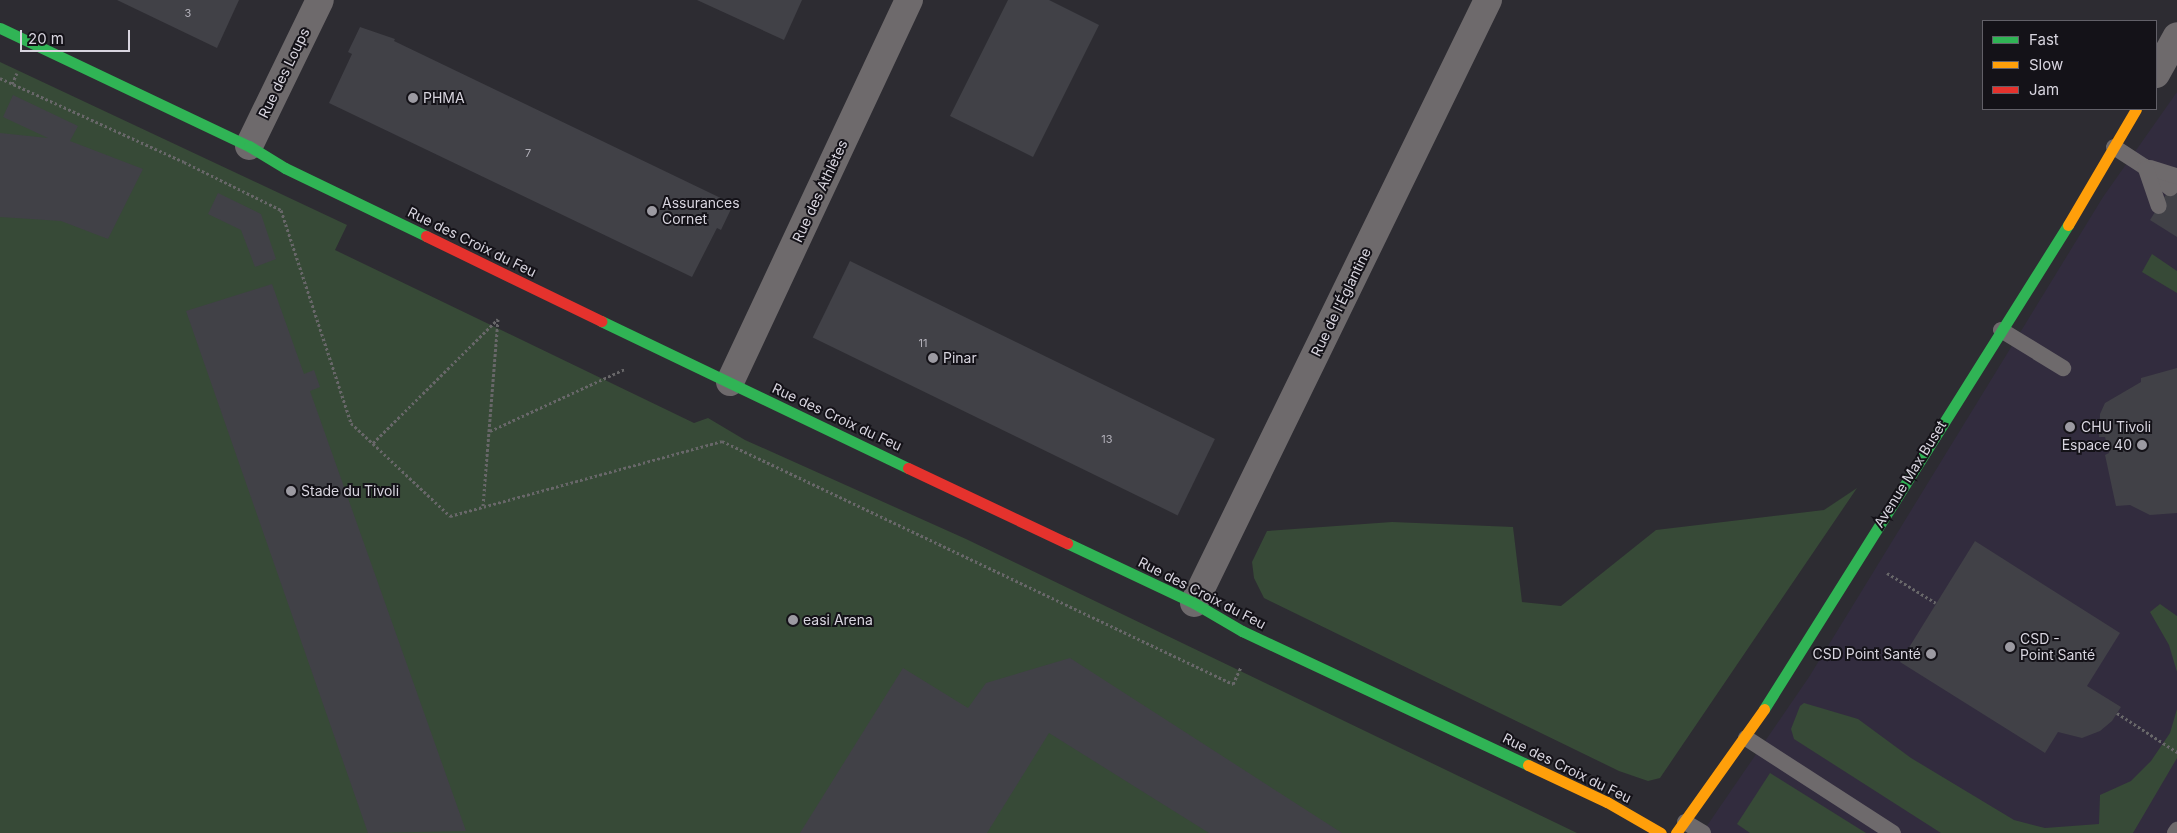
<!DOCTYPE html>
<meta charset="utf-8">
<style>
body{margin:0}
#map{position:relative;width:2177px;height:833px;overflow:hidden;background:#2d2c32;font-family:Inter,sans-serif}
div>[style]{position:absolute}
.built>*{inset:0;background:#322c3e}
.green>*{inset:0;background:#374a37}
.building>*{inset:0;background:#414147;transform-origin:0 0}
.path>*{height:3px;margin-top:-1.5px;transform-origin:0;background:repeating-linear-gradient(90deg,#686769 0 2.5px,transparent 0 5px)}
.lane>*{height:16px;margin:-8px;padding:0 8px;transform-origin:8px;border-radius:8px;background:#6e6a6c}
.street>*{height:28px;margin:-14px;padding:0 14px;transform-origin:14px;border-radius:14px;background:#6e6a6c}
.fast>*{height:11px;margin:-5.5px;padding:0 5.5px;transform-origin:5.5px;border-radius:5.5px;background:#30b455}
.slow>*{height:11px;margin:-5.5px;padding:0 5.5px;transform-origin:5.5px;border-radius:5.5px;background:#ff9f0a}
.jam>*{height:11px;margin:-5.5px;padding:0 5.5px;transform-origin:5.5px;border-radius:5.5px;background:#e5322d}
.dots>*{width:14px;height:14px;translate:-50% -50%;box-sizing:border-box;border:2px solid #141218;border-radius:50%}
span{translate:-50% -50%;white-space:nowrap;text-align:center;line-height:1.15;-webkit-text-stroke:4px #141218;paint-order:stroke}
.number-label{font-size:11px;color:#b2b0b9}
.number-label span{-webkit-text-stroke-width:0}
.street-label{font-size:14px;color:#d8d5df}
.poi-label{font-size:14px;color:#d8d5df}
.left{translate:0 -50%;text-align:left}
.right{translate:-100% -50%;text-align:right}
.legend{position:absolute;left:1982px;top:20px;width:175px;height:90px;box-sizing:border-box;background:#141218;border:1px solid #626068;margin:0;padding:6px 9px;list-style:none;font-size:15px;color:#d8d5df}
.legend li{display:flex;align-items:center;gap:10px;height:25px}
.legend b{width:25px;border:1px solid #626068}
.scale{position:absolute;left:20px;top:30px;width:110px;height:22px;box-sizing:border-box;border:2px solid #d8d5df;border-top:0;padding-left:6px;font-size:15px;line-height:18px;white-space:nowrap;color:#d8d5df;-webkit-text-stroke:4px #141218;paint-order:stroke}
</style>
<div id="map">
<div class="built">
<i style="clip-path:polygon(2177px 92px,2177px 833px,1702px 833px,1809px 677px,2103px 197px)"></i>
</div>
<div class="green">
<i style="clip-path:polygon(0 62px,347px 225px,335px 250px,694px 423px,708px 418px,745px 440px,966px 539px,1577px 833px,0 833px)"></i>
<i style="clip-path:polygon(2152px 254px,2177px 271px,2177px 293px,2142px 272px)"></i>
<i style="clip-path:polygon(1857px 488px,1660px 778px,1648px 781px,1619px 771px,1264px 598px,1254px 578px,1252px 562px,1267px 531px,1392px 522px,1513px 527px,1522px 602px,1561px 606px,1656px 530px,1824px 510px)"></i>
<i style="clip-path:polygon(2160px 604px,2177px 616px,2177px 672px,2169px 645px,2150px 612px)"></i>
<i style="clip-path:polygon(1804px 703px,1858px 719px,1911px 758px,2014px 820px,2045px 828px,2099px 824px,2100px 795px,2131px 781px,2151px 761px,2170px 733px,2177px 709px,2177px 758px,2133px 833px,1941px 833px,1794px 739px,1791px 729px,1800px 706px)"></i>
<i style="clip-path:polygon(1770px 773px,1866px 833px,1750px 833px,1737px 824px)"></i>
</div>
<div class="building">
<i style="clip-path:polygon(117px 0,239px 0,217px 48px)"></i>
<i style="clip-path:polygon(697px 0,802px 0,784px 40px)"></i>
<i style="clip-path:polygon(1008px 0,1049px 0,1099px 25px,1033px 157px,950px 116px)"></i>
<i style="clip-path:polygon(360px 27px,395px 39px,394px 41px,729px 202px,732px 207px,721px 230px,717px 228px,692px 277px,329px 103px,352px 54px,348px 52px)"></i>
<i style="clip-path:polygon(13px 95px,78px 126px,70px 141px,143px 169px,108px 239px,61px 221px,0 217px,0 133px,48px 138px,3px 117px)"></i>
<i style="clip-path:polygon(2177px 177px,2177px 237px,2150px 220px)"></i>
<i style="clip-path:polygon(218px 193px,261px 214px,276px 259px,255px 267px,241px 230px,208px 214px)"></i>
<i style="left:850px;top:261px;width:406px;height:85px;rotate:26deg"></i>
<i style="clip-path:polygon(272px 284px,304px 374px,314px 370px,320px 387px,310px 391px,466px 831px,368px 833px,186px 311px)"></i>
<i style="clip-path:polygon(2177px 368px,2177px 513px,2150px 515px,2130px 505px,2116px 506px,2105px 455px,2109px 453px,2105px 437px,2099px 437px,2100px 414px,2105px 403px,2141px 382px,2141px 378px)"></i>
<i style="clip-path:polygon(1975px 541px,2120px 633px,2087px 686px,2121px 707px,2112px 721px,2100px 731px,2082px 738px,2058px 732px,2045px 753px,1900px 662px)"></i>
<i style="clip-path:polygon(1070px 658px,1342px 833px,1209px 833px,1049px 733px,987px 833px,800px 833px,903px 668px,968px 708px,986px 683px)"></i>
</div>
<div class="path">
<i style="left:0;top:78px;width:202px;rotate:24.5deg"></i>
<i style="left:184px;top:162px;width:108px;rotate:26.3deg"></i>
<i style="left:281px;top:210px;width:224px;rotate:71.8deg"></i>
<i style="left:351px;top:423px;width:136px;rotate:43.2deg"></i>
<i style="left:450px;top:516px;width:282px;rotate:-15.4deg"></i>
<i style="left:722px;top:441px;width:566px;rotate:25.43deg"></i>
<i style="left:1233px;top:684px;width:19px;rotate:-65deg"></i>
<i style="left:12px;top:84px;width:12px;rotate:-66deg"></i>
<i style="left:490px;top:431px;width:149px;rotate:-24.7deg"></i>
<i style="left:373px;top:443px;width:176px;rotate:-44.8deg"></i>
<i style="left:498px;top:319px;width:188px;rotate:94.6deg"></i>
<i style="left:1887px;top:573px;width:57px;rotate:31.5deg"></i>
<i style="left:2117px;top:713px;width:72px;rotate:33deg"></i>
</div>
<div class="lane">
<i style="left:2114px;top:147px;width:37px;rotate:33deg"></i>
<i style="left:2145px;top:167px;width:33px;rotate:40deg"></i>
<i style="left:2150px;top:168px;width:28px;rotate:17deg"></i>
<i style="left:2146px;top:169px;width:39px;rotate:71deg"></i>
<i style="left:2001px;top:330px;width:73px;rotate:31.5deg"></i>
<i style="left:1746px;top:738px;width:175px;rotate:32.9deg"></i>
<i style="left:1685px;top:822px;width:21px;rotate:31deg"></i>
<i style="left:2175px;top:833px;width:4px;rotate:-56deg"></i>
</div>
<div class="street">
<i style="left:2156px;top:74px;width:43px;rotate:-61.1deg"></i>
<i style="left:249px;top:146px;width:162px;rotate:-64.1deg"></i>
<i style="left:730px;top:382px;width:422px;rotate:-64.9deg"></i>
<i style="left:1194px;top:603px;width:671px;rotate:-64.01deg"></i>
</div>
<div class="fast">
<i style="left:0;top:28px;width:276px;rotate:25.4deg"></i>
<i style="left:249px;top:146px;width:42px;rotate:31.4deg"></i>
<i style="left:285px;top:168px;width:157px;rotate:25.7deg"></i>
<i style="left:601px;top:321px;width:340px;rotate:25.6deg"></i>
<i style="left:1067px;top:543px;width:140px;rotate:25.3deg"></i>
<i style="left:1194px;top:603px;width:56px;rotate:30.3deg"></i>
<i style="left:1242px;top:631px;width:316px;rotate:25.1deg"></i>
<i style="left:1764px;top:709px;width:572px;rotate:-57.87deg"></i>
</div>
<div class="slow">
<i style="left:2068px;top:225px;width:134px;rotate:-59.6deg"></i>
<i style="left:1528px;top:765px;width:87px;rotate:25.1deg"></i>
<i style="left:1607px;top:802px;width:62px;rotate:29.9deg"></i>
<i style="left:1676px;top:833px;width:152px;rotate:-54.6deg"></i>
</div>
<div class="jam">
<i style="left:426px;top:236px;width:195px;rotate:25.9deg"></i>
<i style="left:908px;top:468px;width:176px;rotate:25.3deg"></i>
</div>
<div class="dots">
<i style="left:413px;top:98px;background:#9c9aa2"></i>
<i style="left:652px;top:211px;background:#9c9aa2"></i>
<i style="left:933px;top:358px;background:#9c9aa2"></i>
<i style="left:2070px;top:427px;background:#9c9aa2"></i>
<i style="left:2142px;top:445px;background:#9c9aa2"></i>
<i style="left:291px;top:491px;background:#9c9aa2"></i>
<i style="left:793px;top:620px;background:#9c9aa2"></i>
<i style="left:2010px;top:647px;background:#9c9aa2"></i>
<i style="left:1931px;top:654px;background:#9c9aa2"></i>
</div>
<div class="number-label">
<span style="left:188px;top:13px">3</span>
<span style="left:528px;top:153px">7</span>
<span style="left:923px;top:343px">11</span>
<span style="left:1107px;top:439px">13</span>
</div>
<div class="street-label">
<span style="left:284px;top:73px;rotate:-64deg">Rue des Loups</span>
<span style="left:820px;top:191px;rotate:-65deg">Rue des Athlètes</span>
<span style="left:472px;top:242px;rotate:26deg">Rue des Croix du Feu</span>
<span style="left:1341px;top:302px;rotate:-64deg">Rue de l'Églantine</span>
<span style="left:837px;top:417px;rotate:25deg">Rue des Croix du Feu</span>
<span style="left:1910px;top:474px;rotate:-58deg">Avenue Max Buset</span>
<span style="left:1202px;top:593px;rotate:27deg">Rue des Croix du Feu</span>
<span style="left:1567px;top:768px;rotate:26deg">Rue des Croix du Feu</span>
</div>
<div class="poi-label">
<span class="left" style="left:423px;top:98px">PHMA</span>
<span class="left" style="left:662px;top:211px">Assurances<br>Cornet</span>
<span class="left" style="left:943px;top:358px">Pinar</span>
<span class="left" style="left:2081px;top:427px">CHU Tivoli</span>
<span class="right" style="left:2132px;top:445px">Espace 40</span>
<span class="left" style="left:301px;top:491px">Stade du Tivoli</span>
<span class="left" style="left:803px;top:620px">easi Arena</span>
<span class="left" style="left:2020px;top:647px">CSD -<br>Point Santé</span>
<span class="right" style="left:1921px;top:654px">CSD Point Santé</span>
</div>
<ul class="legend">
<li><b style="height:6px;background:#30b455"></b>Fast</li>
<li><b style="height:6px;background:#ff9f0a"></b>Slow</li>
<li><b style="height:6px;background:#e5322d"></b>Jam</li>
</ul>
<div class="scale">20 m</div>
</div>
